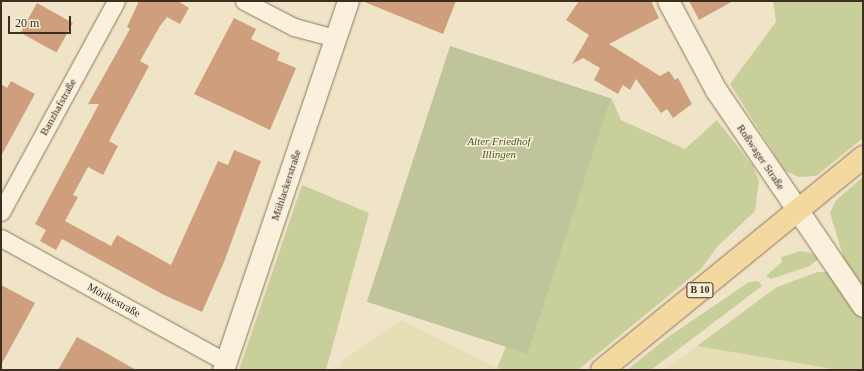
<!DOCTYPE html>
<meta charset="utf-8">
<style>
body{margin:0}
#map{position:relative;width:864px;height:371px;overflow:hidden;background:#f0e4c8;font-family:Georgia,serif}
div>[style]{position:absolute}
.farmland>*{inset:0;background:#e6deb5}
.green>*{inset:0;background:#c9cf9b}
.cemetery>*{inset:0;background:#bfc49a;transform-origin:0 0}
.building>*{inset:0;background:#cf9f7d;transform-origin:0 0}
.roads{filter:drop-shadow(0 0 1px #8d765c) drop-shadow(0 0 1px #8d765c)}
.minor>*{height:17px;margin:-8.5px;padding:0 8.5px;transform-origin:8.5px;border-radius:8.5px;background:#faf1dc}
.tertiary>*{height:21px;margin:-10.5px;padding:0 10.5px;transform-origin:10.5px;border-radius:10.5px;background:#faf1dc}
.primary>*{height:22px;margin:-11px;padding:0 11px;transform-origin:11px;border-radius:11px;background:#f3d9a0}
span{translate:-50% -50%;white-space:nowrap;text-align:center;line-height:1.15;-webkit-text-stroke:3px #f7eed8;paint-order:stroke}
.shield-label span{padding:1px 3px;background:#f7eed8;border:1px solid;border-radius:3px;-webkit-text-stroke-width:0}
.shield-label{font-size:10px;color:#3d2e20;font-weight:700}
.street-label{font-size:11px;color:#3d2e20}
.park-label{font-size:11px;color:#4d5a26;font-style:italic}
.frame{position:absolute;inset:0;border:2px solid #3d2e20;pointer-events:none}
.scale{position:absolute;left:8px;top:16px;width:63px;height:18px;box-sizing:border-box;border:2px solid #3d2e20;border-top:0;padding-left:5px;font-size:12px;line-height:14px;white-space:nowrap;color:#3d2e20;-webkit-text-stroke:3px #f7eed8;paint-order:stroke}
</style>
<div id="map">
<div class="farmland">
<i style="clip-path:polygon(401px 320px,500px 370px,339px 370px,342px 361px)"></i>
<i style="clip-path:polygon(697px 346px,838px 370px,664px 370px)"></i>
</div>
<div class="green">
<i style="clip-path:polygon(773px 1px,863px 1px,863px 138px,816px 176px,799px 177px,785px 171px,730px 84px,776px 22px)"></i>
<i style="clip-path:polygon(611px 97px,621px 120px,685px 149px,717px 120px,753px 166px,759px 181px,755px 211px,717px 247px,701px 269px,578px 370px,500px 370px,497px 368px)"></i>
<i style="clip-path:polygon(863px 177px,863px 286px,844px 259px,830px 213px,836px 200px)"></i>
<i style="clip-path:polygon(302px 185px,369px 213px,326px 370px,239px 370px)"></i>
<i style="clip-path:polygon(801px 251px,812px 253px,818px 259px,810px 266px,771px 279px,766px 276px,782px 262px,781px 257px)"></i>
<i style="clip-path:polygon(818px 272px,829px 272px,863px 318px,863px 370px,838px 370px,697px 346px,777px 287px)"></i>
<i style="clip-path:polygon(758px 281px,762px 286px,651px 370px,627px 370px,668px 337px,749px 282px)"></i>
</div>
<div class="cemetery">
<i style="left:450px;top:46px;width:169px;height:269px;rotate:18deg"></i>
</div>
<div class="building">
<i style="clip-path:polygon(139px 1px,178px 1px,189px 8px,180px 24px,167px 17px,160px 26px,140px 61px,149px 66px,109px 141px,118px 146px,103px 175px,88px 167px,73px 195px,78px 197px,65px 221px,111px 246px,117px 235px,171px 265px,218px 161px,228px 165px,234px 150px,261px 161px,224px 262px,202px 312px,164px 295px,62px 239px,56px 250px,40px 241px,46px 230px,35px 224px,99px 104px,88px 104px,130px 29px,127px 27px)"></i>
<i style="clip-path:polygon(362px 1px,456px 1px,443px 34px)"></i>
<i style="clip-path:polygon(579px 1px,651px 1px,659px 18px,609px 44px,660px 76px,669px 71px,675px 80px,678px 78px,692px 104px,673px 118px,667px 109px,661px 113px,636px 79px,630px 90px,623px 85px,618px 94px,594px 80px,600px 68px,583px 58px,572px 64px,589px 35px,566px 20px)"></i>
<i style="clip-path:polygon(689px 1px,733px 1px,699px 20px)"></i>
<i style="left:37px;top:3px;width:41px;height:34px;rotate:29deg"></i>
<i style="clip-path:polygon(234px 18px,256px 29px,251px 39px,280px 53px,277px 60px,296px 68px,270px 130px,194px 94px)"></i>
<i style="clip-path:polygon(11px 81px,35px 94px,1px 156px,1px 84px,7px 88px)"></i>
<i style="clip-path:polygon(1px 285px,35px 303px,1px 365px)"></i>
<i style="clip-path:polygon(77px 337px,101px 350px,136px 370px,58px 370px)"></i>
</div>
<div class="roads">
<div class="minor">
<i style="left:244px;top:1px;width:56px;rotate:27.5deg"></i>
<i style="left:294px;top:27px;width:42px;rotate:15deg"></i>
<i style="left:1px;top:212px;width:240px;rotate:-61.4deg"></i>
<i style="left:1px;top:238px;width:257px;rotate:28.9deg"></i>
</div>
<div class="tertiary">
<i style="left:668px;top:1px;width:101px;rotate:61.7deg"></i>
<i style="left:716px;top:90px;width:261px;rotate:55.8deg"></i>
<i style="left:223px;top:370px;width:390px;rotate:-71.3deg"></i>
</div>
<div class="primary">
<i style="left:602px;top:370px;width:337px;rotate:-39.2deg"></i>
</div>
</div>
<div class="shield-label">
<span style="left:700px;top:290px">B 10</span>
</div>
<div class="street-label">
<span style="left:58px;top:107px;rotate:-61deg">Banzhafstraße</span>
<span style="left:761px;top:157px;rotate:56deg">Roßwager Straße</span>
<span style="left:286px;top:185px;rotate:-72deg">Mühlackerstraße</span>
<span style="left:114px;top:300px;rotate:29deg">Mörikestraße</span>
</div>
<div class="park-label">
<span style="left:499px;top:148px">Alter Friedhof<br>Illingen</span>
</div>
<div class="frame"></div>
<div class="scale">20 m</div>
</div>
